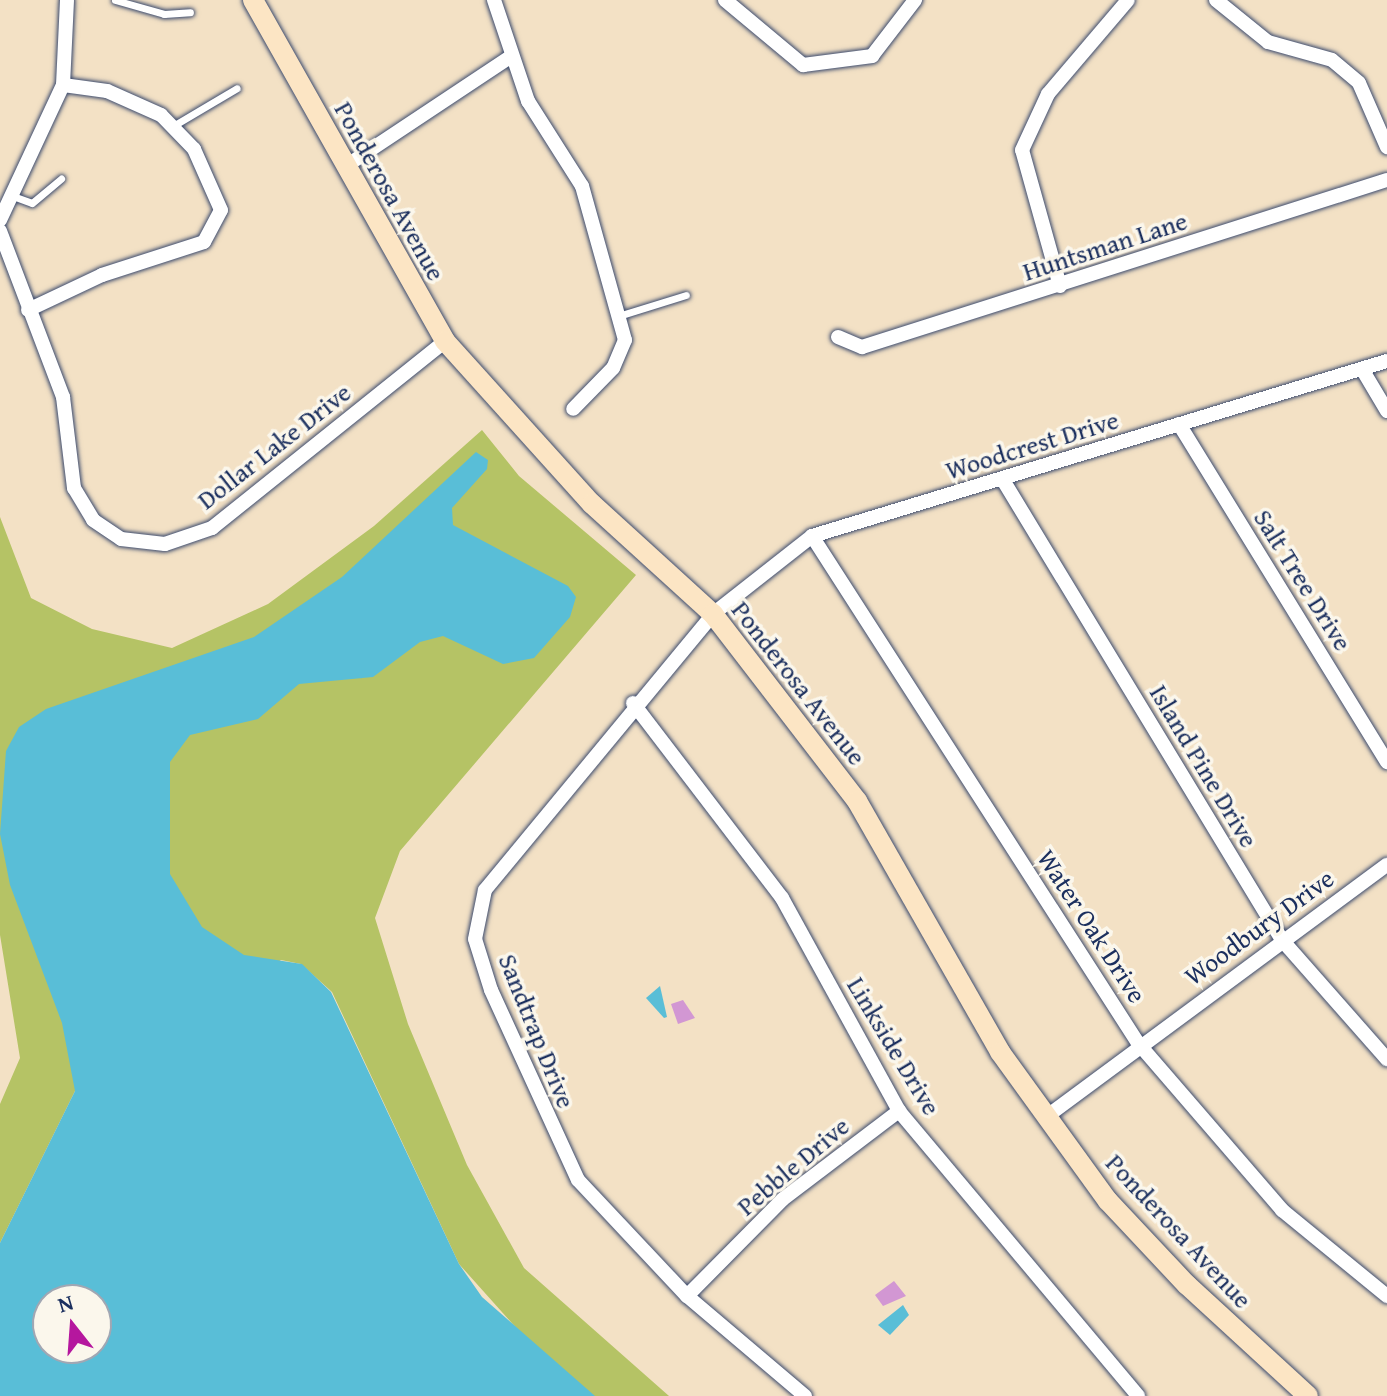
<!DOCTYPE html>
<style>
body{margin:0}
#map{position:relative;width:1387px;height:1396px;overflow:hidden;background:#f3e1c5;font-family:"Gentium Book Plus",serif}
div>[style]{position:absolute}
.green>*{inset:0;background:#b5c365}
.water>*{inset:0;background:#59bed7}
.building>*{inset:0;background:#d297d3}
.roads{filter:drop-shadow(0 0 2px #3b4a6d) drop-shadow(0 0 2px #3b4a6d)}
.lane>*{height:7px;margin:-3.5px;padding:0 3.5px;transform-origin:3.5px;border-radius:3.5px;background:#fff}
.street>*{height:14px;margin:-7px;padding:0 7px;transform-origin:7px;border-radius:7px;background:#fff}
.secondary>*{height:20px;margin:-10px;padding:0 10px;transform-origin:10px;border-radius:10px;background:#fce5c4}
span{translate:-50% -50%;white-space:nowrap;text-align:center;line-height:1.15;-webkit-text-stroke:7px #fbf7ec;paint-order:stroke}
.street-label{font-size:26px;color:#1b2f5e}
.north{position:absolute;left:32px;top:1284px;width:80px;height:80px;box-sizing:border-box;background:#fbf7ec;border:2px solid #a1a7b3;border-radius:50%;rotate:343deg;font-size:22px;font-weight:700;line-height:32px;text-align:center;color:#1b2f5e}
.north::after{content:'';display:block;margin:auto;width:28px;height:36px;background:#b5179e;clip-path:polygon(50% 0,100% 100%,50% 72%,0 100%)}
</style>
<div id="map">
<div class="green">
<i style="clip-path:polygon(482px 430px,519px 476px,636px 575px,400px 851px,375px 918px,408px 1024px,467px 1165px,524px 1268px,669px 1396px,508px 1396px,519px 1331px,459px 1264px,332px 992px,301px 964px,281px 960px,75px 1091px,0 1243px,0 1104px,20px 1058px,0 935px,0 517px,31px 598px,92px 629px,172px 648px,268px 604px,374px 526px)"></i>
</div>
<div class="water">
<i style="clip-path:polygon(evenodd,476px 452px,488px 460px,487px 469px,452px 508px,453px 525px,568px 586px,576px 597px,570px 617px,534px 658px,503px 664px,443px 636px,420px 642px,373px 677px,299px 684px,258px 719px,190px 735px,170px 762px,170px 874px,202px 927px,244px 955px,302px 964px,331px 992px,459px 1264px,482px 1297px,595px 1396px,0 1396px,0 1243px,75px 1091px,62px 1023px,10px 885px,0 834px,6px 751px,19px 727px,46px 709px,254px 637px,342px 577px,476px 452px,48px 1300px,96px 1300px,96px 1348px,48px 1348px,48px 1300px)"></i>
<i style="clip-path:polygon(660px 986px,667px 1017px,664px 1018px,646px 998px)"></i>
<i style="clip-path:polygon(903px 1305px,909px 1315px,890px 1335px,878px 1325px)"></i>
</div>
<div class="building">
<i style="clip-path:polygon(683px 1000px,695px 1018px,678px 1024px,671px 1004px)"></i>
<i style="clip-path:polygon(894px 1281px,906px 1296px,883px 1306px,875px 1295px)"></i>
</div>
<div class="roads">
<div class="lane">
<i style="left:115px;top:0;width:51px;rotate:15.9deg"></i>
<i style="left:164px;top:14px;width:26px;rotate:-4deg"></i>
<i style="left:173px;top:126px;width:74px;rotate:-30.7deg"></i>
<i style="left:10px;top:195px;width:23px;rotate:20deg"></i>
<i style="left:32px;top:203px;width:38px;rotate:-40deg"></i>
<i style="left:618px;top:316px;width:71px;rotate:-17.2deg"></i>
</div>
<div class="street">
<i style="left:494px;top:0;width:107px;rotate:71.4deg"></i>
<i style="left:528px;top:101px;width:101px;rotate:57.6deg"></i>
<i style="left:582px;top:186px;width:160px;rotate:74.4deg"></i>
<i style="left:625px;top:340px;width:30px;rotate:113deg"></i>
<i style="left:613px;top:368px;width:57px;rotate:134.3deg"></i>
<i style="left:725px;top:0;width:102px;rotate:39.8deg"></i>
<i style="left:803px;top:65px;width:70px;rotate:-7.4deg"></i>
<i style="left:872px;top:56px;width:71px;rotate:-52.5deg"></i>
<i style="left:1216px;top:0;width:67px;rotate:38.9deg"></i>
<i style="left:1268px;top:42px;width:66px;rotate:15.7deg"></i>
<i style="left:1332px;top:60px;width:35px;rotate:40deg"></i>
<i style="left:1359px;top:83px;width:70px;rotate:66.4deg"></i>
<i style="left:346px;top:166px;width:197px;rotate:-33.6deg"></i>
<i style="left:0;top:220px;width:149px;rotate:-65deg"></i>
<i style="left:63px;top:85px;width:85px;rotate:-87.3deg"></i>
<i style="left:0;top:231px;width:178px;rotate:69.2deg"></i>
<i style="left:63px;top:397px;width:92px;rotate:83.1deg"></i>
<i style="left:74px;top:488px;width:37px;rotate:59deg"></i>
<i style="left:93px;top:520px;width:34px;rotate:34deg"></i>
<i style="left:121px;top:539px;width:44px;rotate:6.5deg"></i>
<i style="left:165px;top:544px;width:50px;rotate:-18.8deg"></i>
<i style="left:212px;top:528px;width:299px;rotate:-38.7deg"></i>
<i style="left:1060px;top:286px;width:141px;rotate:-105.6deg"></i>
<i style="left:1022px;top:150px;width:62px;rotate:-65.1deg"></i>
<i style="left:1048px;top:94px;width:123px;rotate:-49.6deg"></i>
<i style="left:28px;top:310px;width:82px;rotate:-25.3deg"></i>
<i style="left:102px;top:275px;width:107px;rotate:-17.9deg"></i>
<i style="left:204px;top:242px;width:36px;rotate:-62deg"></i>
<i style="left:221px;top:210px;width:67px;rotate:-113.9deg"></i>
<i style="left:194px;top:149px;width:47px;rotate:-134.1deg"></i>
<i style="left:161px;top:115px;width:59px;rotate:-156deg"></i>
<i style="left:107px;top:91px;width:44px;rotate:-172.2deg"></i>
<i style="left:838px;top:337px;width:26px;rotate:23deg"></i>
<i style="left:862px;top:347px;width:551px;rotate:-17.65deg"></i>
<i style="left:1362px;top:369px;width:49px;rotate:59.2deg"></i>
<i style="left:1179px;top:424px;width:397px;rotate:58.4deg"></i>
<i style="left:1003px;top:480px;width:538px;rotate:58.76deg"></i>
<i style="left:1282px;top:940px;width:159px;rotate:48.6deg"></i>
<i style="left:812px;top:536px;width:603px;rotate:57.26deg"></i>
<i style="left:1138px;top:1043px;width:221px;rotate:49.2deg"></i>
<i style="left:1282px;top:1210px;width:136px;rotate:39.3deg"></i>
<i style="left:633px;top:703px;width:245px;rotate:52.6deg"></i>
<i style="left:782px;top:898px;width:243px;rotate:61.2deg"></i>
<i style="left:899px;top:1111px;width:372px;rotate:50deg"></i>
<i style="left:1046px;top:1117px;width:424px;rotate:-36.5deg"></i>
<i style="left:687px;top:1296px;width:136px;rotate:-45.3deg"></i>
<i style="left:783px;top:1199px;width:146px;rotate:-37.2deg"></i>
<i style="left:805px;top:1396px;width:155px;rotate:-139.7deg"></i>
<i style="left:687px;top:1296px;width:159px;rotate:-133.2deg"></i>
<i style="left:578px;top:1180px;width:209px;rotate:-114.6deg"></i>
<i style="left:491px;top:990px;width:53px;rotate:-107.4deg"></i>
<i style="left:475px;top:939px;width:50px;rotate:-78.5deg"></i>
<i style="left:485px;top:890px;width:358px;rotate:-50.4deg"></i>
<i style="left:713px;top:614px;width:126px;rotate:-38.2deg"></i>
<i style="left:812px;top:536px;width:601px;rotate:-16.93deg"></i>
</div>
<div class="secondary">
<i style="left:253px;top:0;width:391px;rotate:60.6deg"></i>
<i style="left:445px;top:341px;width:219px;rotate:48deg"></i>
<i style="left:592px;top:504px;width:164px;rotate:42.3deg"></i>
<i style="left:713px;top:614px;width:236px;rotate:52.4deg"></i>
<i style="left:857px;top:801px;width:289px;rotate:60.3deg"></i>
<i style="left:1000px;top:1052px;width:184px;rotate:54.1deg"></i>
<i style="left:1108px;top:1201px;width:115px;rotate:46.8deg"></i>
<i style="left:1187px;top:1285px;width:164px;rotate:42.5deg"></i>
</div>
</div>
<div class="street-label">
<span style="left:390px;top:191px;rotate:61deg">Ponderosa Avenue</span>
<span style="left:1105px;top:246px;rotate:-18deg">Huntsman Lane</span>
<span style="left:1032px;top:445px;rotate:-17deg">Woodcrest Drive</span>
<span style="left:274px;top:446px;rotate:-38deg">Dollar Lake Drive</span>
<span style="left:1303px;top:580px;rotate:58deg">Salt Tree Drive</span>
<span style="left:799px;top:683px;rotate:52deg">Ponderosa Avenue</span>
<span style="left:1204px;top:766px;rotate:59deg">Island Pine Drive</span>
<span style="left:1092px;top:926px;rotate:57deg">Water Oak Drive</span>
<span style="left:1259px;top:927px;rotate:-36deg">Woodbury Drive</span>
<span style="left:537px;top:1031px;rotate:68deg">Sandtrap Drive</span>
<span style="left:894px;top:1046px;rotate:59deg">Linkside Drive</span>
<span style="left:793px;top:1166px;rotate:-40deg">Pebble Drive</span>
<span style="left:1179px;top:1231px;rotate:47deg">Ponderosa Avenue</span>
</div>
<div class="north">N</div>
</div>
